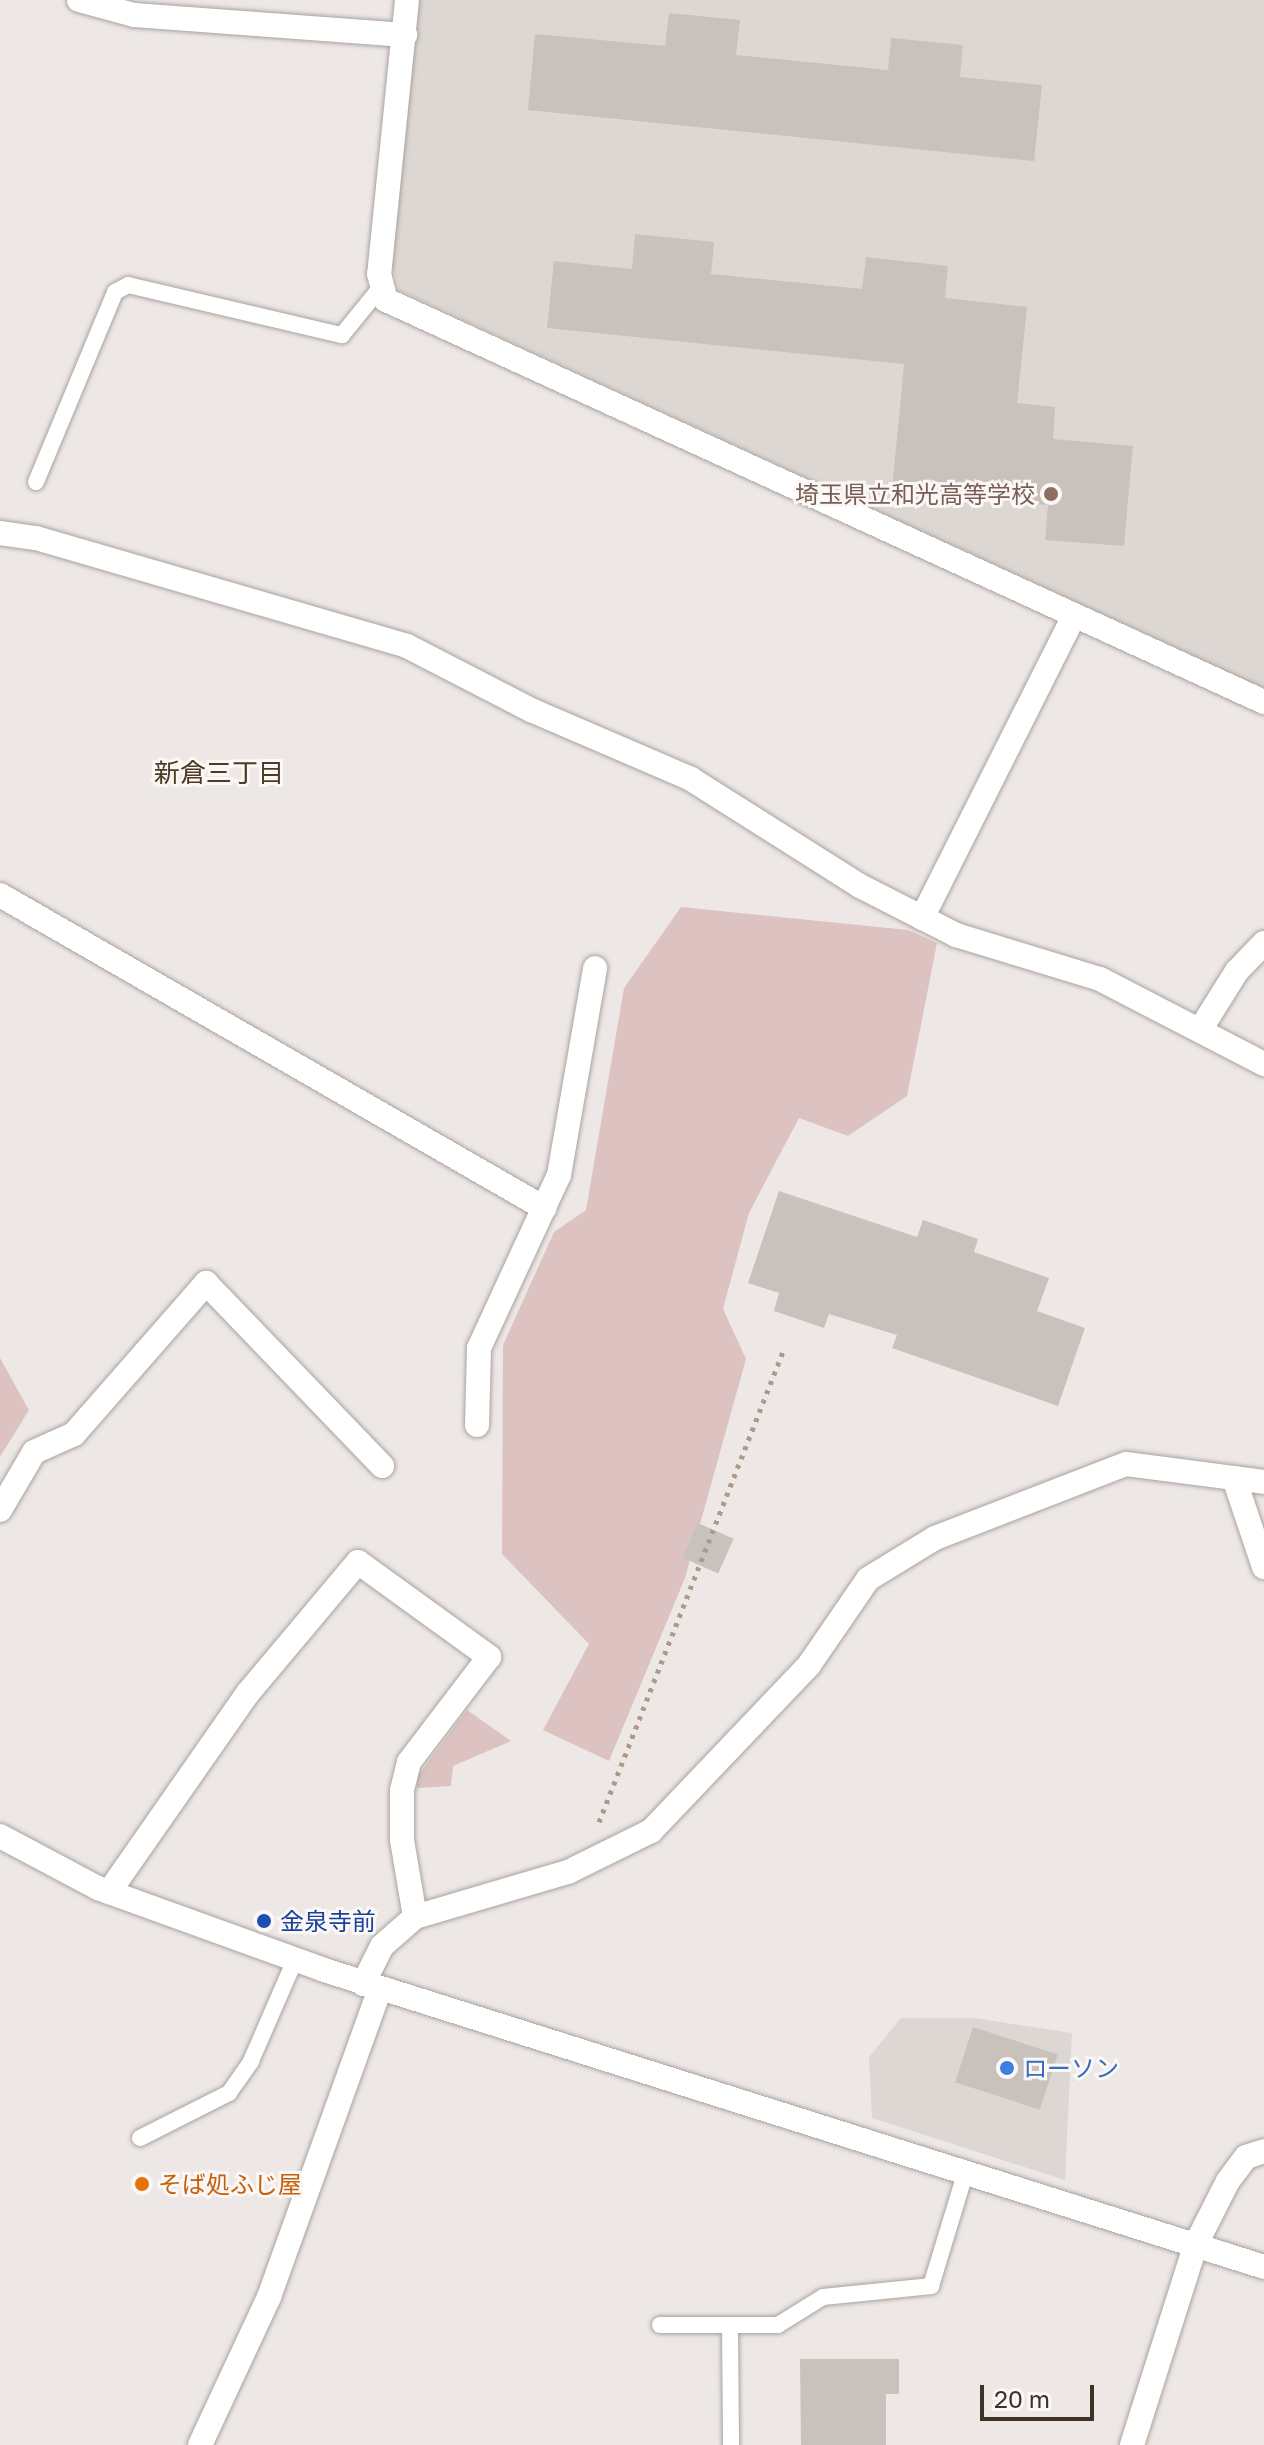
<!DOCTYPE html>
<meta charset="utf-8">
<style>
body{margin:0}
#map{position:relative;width:1264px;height:2445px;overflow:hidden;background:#ede8e6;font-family:"Golos Text","Noto Sans JP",sans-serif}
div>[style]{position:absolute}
.built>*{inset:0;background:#ddd7d4}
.green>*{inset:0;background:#dcc3c2}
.building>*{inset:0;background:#c8c1bc;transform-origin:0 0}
.path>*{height:5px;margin-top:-2.5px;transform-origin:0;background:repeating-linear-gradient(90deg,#ad9a8a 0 4px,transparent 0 10px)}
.roads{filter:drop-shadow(0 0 2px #aaa39d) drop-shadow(0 0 2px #aaa39d)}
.lane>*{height:16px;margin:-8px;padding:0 8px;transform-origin:8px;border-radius:8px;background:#fff}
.street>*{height:24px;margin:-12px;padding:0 12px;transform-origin:12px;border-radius:12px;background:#fff}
.secondary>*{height:24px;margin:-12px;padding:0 12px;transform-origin:12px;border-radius:12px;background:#fff}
.dots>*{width:22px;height:22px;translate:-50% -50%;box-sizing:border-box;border:4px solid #faf7f6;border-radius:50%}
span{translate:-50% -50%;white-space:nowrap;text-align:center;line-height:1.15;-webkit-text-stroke:6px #faf7f6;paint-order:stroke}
.education-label{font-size:24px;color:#785e54}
.right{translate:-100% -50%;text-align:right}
.transit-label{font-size:24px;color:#164399}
.left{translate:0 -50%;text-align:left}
.shop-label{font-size:24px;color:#366cbe}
.food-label{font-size:24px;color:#c56008}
.neighbourhood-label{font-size:26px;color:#4e3b25}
.scale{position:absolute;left:980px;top:2385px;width:114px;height:36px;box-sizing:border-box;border:4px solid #3e3227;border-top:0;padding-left:10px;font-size:24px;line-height:28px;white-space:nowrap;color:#3e3227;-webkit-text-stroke:6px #faf7f6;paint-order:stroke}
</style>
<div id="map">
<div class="built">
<i style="clip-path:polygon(419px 0,1264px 0,1264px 688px,400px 291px,391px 262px)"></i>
<i style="clip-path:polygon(901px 2018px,974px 2018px,1072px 2033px,1065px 2180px,872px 2118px,869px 2057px)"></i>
</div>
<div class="green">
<i style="clip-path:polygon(681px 907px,908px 930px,937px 943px,907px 1096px,848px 1136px,799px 1118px,749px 1213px,723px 1309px,746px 1359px,685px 1578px,609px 1761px,543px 1730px,589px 1644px,502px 1554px,503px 1345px,554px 1232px,586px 1210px,624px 988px)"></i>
<i style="clip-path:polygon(0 1358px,29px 1410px,0 1457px)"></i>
<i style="clip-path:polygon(467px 1710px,511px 1741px,453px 1766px,451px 1786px,417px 1788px,417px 1777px)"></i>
</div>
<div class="building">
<i style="clip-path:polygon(669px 13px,740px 20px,736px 55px,888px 70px,891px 38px,963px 45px,960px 77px,1042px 85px,1034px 161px,528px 110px,535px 34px,665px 46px)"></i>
<i style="clip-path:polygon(635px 234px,714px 242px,711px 274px,862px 289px,866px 257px,948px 266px,945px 298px,1027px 307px,1017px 403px,1055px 407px,1053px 439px,1133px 446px,1124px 546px,1045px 540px,1048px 505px,892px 491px,904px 364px,547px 328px,554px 261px,632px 269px)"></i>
<i style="clip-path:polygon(779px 1191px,917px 1237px,923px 1220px,978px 1239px,974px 1252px,1049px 1278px,1037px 1311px,1085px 1328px,1058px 1406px,892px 1348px,897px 1335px,829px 1314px,824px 1328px,774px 1311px,779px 1293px,748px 1283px)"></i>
<i style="left:698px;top:1523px;width:39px;height:38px;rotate:24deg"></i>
<i style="left:973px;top:2027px;width:89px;height:58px;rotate:18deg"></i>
<i style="clip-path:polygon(800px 2359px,899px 2359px,899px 2394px,886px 2394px,886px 2445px,801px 2445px)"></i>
</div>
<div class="path">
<i style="left:599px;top:1822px;width:508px;rotate:-68.64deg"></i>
</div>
<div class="roads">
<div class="lane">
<i style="left:36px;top:482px;width:206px;rotate:-67.4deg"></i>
<i style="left:115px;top:292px;width:15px;rotate:-28deg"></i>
<i style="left:128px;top:285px;width:220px;rotate:13.2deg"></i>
<i style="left:342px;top:335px;width:62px;rotate:-50.9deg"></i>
<i style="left:140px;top:2138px;width:100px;rotate:-26.8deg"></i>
<i style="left:229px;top:2093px;width:39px;rotate:-55deg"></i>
<i style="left:251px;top:2061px;width:110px;rotate:-66.5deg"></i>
<i style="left:660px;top:2325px;width:118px"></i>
<i style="left:778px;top:2325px;width:53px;rotate:-31.9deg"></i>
<i style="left:823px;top:2297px;width:109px;rotate:-5.8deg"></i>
<i style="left:931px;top:2286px;width:117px;rotate:-73.1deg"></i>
<i style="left:730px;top:2325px;width:120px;rotate:89.5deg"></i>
</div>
<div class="street">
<i style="left:79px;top:0;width:57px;rotate:15.3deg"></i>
<i style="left:134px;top:15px;width:272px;rotate:4.2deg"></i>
<i style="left:407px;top:0;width:275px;rotate:95.8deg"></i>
<i style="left:379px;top:274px;width:27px;rotate:75deg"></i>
<i style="left:386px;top:300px;width:966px;rotate:24.6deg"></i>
<i style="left:0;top:533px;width:36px;rotate:8deg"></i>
<i style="left:36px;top:538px;width:386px;rotate:16.2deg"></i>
<i style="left:407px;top:646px;width:140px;rotate:27.3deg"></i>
<i style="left:531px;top:710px;width:174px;rotate:23.3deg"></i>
<i style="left:691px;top:779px;width:200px;rotate:32.3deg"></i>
<i style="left:860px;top:886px;width:108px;rotate:27deg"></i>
<i style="left:956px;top:935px;width:151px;rotate:17deg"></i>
<i style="left:1100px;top:979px;width:185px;rotate:27.4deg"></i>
<i style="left:0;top:895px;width:628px;rotate:29.91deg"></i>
<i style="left:922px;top:918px;width:338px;rotate:-63.3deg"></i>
<i style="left:1200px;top:1030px;width:70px;rotate:-57.9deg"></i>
<i style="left:1237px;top:971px;width:39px;rotate:-46deg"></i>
<i style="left:477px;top:1425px;width:77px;rotate:-88.5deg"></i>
<i style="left:479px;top:1348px;width:191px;rotate:-65.2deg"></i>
<i style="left:559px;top:1175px;width:210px;rotate:-80.1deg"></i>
<i style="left:1234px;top:1478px;width:94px;rotate:71.4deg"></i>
<i style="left:0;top:1510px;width:67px;rotate:-59.6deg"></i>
<i style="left:34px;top:1452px;width:44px;rotate:-24.2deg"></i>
<i style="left:74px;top:1434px;width:201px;rotate:-48.8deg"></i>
<i style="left:206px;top:1283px;width:254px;rotate:46.1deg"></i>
<i style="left:109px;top:1892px;width:243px;rotate:-55.1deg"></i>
<i style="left:248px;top:1693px;width:171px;rotate:-50deg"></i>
<i style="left:358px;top:1562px;width:162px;rotate:35.9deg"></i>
<i style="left:489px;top:1657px;width:132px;rotate:127.3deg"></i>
<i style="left:409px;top:1762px;width:29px;rotate:104deg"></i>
<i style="left:402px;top:1790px;width:50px;rotate:90deg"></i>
<i style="left:402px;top:1840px;width:78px;rotate:80.4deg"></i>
<i style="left:363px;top:1984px;width:42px;rotate:-63.4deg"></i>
<i style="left:382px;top:1946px;width:44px;rotate:-41.3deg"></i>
<i style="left:415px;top:1917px;width:159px;rotate:-16.4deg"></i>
<i style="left:568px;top:1872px;width:93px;rotate:-26.3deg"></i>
<i style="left:651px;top:1831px;width:229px;rotate:-46.4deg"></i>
<i style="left:809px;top:1665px;width:104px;rotate:-55.5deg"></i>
<i style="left:868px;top:1579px;width:79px;rotate:-31.5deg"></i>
<i style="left:935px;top:1538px;width:205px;rotate:-21.2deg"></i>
<i style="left:1126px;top:1464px;width:139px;rotate:7.4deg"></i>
<i style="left:200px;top:2445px;width:163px;rotate:-65deg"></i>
<i style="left:269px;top:2297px;width:327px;rotate:-70.2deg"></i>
<i style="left:1132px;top:2445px;width:209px;rotate:-72.4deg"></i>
<i style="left:1195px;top:2246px;width:73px;rotate:-63.1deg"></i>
<i style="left:1228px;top:2181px;width:30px;rotate:-53deg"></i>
<i style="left:1246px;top:2157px;width:19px;rotate:-18deg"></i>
</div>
<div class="secondary">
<i style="left:0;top:1836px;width:111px;rotate:28deg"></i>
<i style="left:98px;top:1888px;width:240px;rotate:19.9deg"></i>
<i style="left:324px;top:1970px;width:986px;rotate:17.53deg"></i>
</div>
</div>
<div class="dots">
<i style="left:1051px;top:494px;background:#8d6e63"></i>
<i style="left:264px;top:1921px;background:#1a4fb4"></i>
<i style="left:1007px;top:2068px;background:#3f7fe0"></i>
<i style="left:142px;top:2184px;background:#e8710a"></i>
</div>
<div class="education-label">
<span class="right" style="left:1035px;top:494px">埼玉県立和光高等学校</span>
</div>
<div class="transit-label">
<span class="left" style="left:280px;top:1921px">金泉寺前</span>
</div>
<div class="shop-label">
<span class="left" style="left:1023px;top:2068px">ローソン</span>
</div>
<div class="food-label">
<span class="left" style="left:158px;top:2184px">そば処ふじ屋</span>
</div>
<div class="neighbourhood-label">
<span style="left:219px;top:773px">新倉三丁目</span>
</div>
<div class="scale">20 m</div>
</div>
